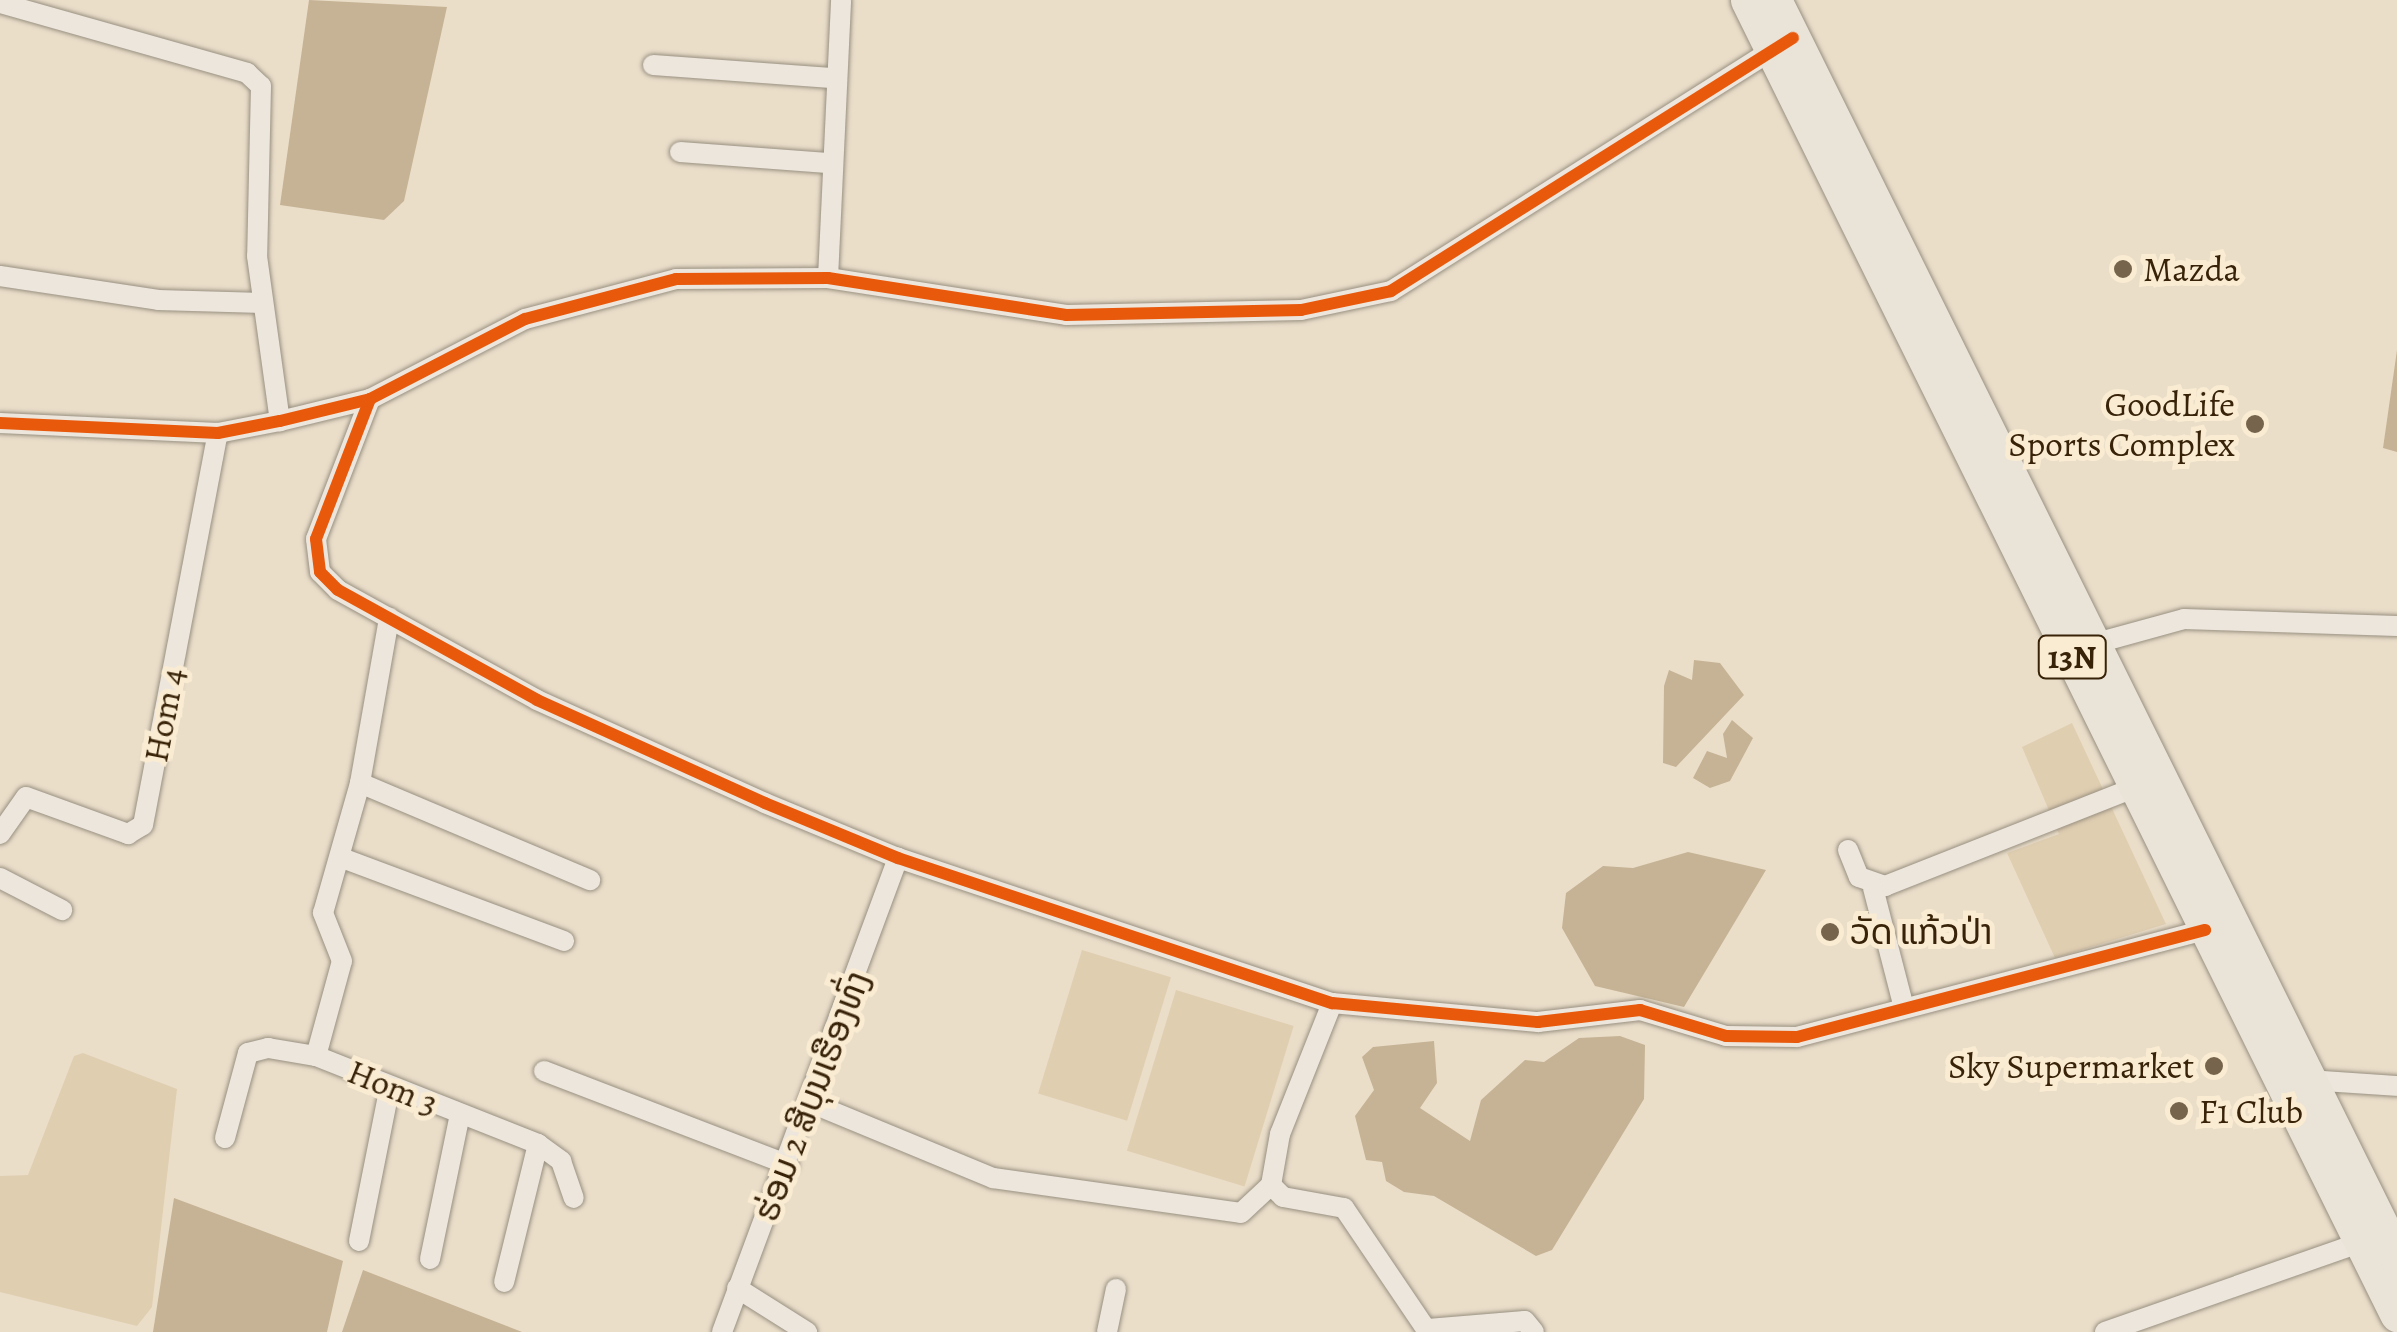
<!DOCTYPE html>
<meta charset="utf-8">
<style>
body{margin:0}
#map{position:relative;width:2397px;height:1332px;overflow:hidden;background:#eadec9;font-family:Alegreya,"Noto Sans Lao",serif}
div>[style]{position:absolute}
.green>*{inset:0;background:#e0ceb1;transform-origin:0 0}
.water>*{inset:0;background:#c6b395}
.roads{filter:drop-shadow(0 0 2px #999081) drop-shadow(0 0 2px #999081)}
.street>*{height:20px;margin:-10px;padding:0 10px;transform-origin:10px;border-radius:10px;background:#ede6dd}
.highway>*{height:35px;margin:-17.5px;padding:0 17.5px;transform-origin:17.5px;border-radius:17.5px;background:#eae3d7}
.cycleway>*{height:12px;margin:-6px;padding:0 6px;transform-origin:6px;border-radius:6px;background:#e8590c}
.dots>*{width:28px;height:28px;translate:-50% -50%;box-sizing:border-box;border:5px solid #faecd3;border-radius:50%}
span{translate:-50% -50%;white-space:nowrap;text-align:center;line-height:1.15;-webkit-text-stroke:10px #faecd3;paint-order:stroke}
.shield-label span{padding:2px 8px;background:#faecd3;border:2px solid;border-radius:8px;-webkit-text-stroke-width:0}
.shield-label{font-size:32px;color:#382308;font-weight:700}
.poi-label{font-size:35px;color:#382308}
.left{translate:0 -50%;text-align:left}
.right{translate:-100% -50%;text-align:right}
.street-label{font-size:35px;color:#382308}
</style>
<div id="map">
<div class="green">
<i style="clip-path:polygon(2072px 723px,2166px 924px,2055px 958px,2007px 853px,2059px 834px,2022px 747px)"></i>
<i style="left:1082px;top:950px;width:93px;height:150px;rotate:17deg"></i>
<i style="left:1176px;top:990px;width:123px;height:168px;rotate:17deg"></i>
<i style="clip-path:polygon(83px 1053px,177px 1089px,152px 1307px,137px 1326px,0 1292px,0 1176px,28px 1175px,74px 1056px)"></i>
</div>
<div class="water">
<i style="clip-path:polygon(309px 0,447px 7px,404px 201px,384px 220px,280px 205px)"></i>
<i style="clip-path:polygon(2397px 350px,2397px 452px,2383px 448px)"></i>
<i style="clip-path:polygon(1694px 660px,1720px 663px,1744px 695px,1676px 767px,1663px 763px,1664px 686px,1669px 670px,1692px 680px)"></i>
<i style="clip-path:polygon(1732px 720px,1753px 738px,1730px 781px,1710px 788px,1693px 778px,1707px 751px,1727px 758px,1723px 734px)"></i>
<i style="clip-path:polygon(1688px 852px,1766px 870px,1684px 1007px,1595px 986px,1562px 928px,1566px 893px,1603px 866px,1633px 868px)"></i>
<i style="clip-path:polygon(1620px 1036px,1645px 1045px,1644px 1099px,1552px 1250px,1536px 1256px,1434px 1196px,1404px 1192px,1386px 1181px,1382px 1162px,1366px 1160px,1355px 1116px,1374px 1090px,1362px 1057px,1373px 1047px,1434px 1041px,1437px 1083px,1420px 1108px,1470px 1141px,1481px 1100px,1525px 1060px,1544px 1062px,1579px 1038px)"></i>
<i style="clip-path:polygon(174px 1198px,343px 1261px,327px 1332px,153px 1332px)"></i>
<i style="clip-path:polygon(363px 1270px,522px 1332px,342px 1332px)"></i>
</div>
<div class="roads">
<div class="street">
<i style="left:0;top:3px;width:257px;rotate:15.8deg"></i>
<i style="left:247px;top:73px;width:19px;rotate:43deg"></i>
<i style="left:261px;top:86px;width:170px;rotate:91.3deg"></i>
<i style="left:257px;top:256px;width:167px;rotate:82.1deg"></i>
<i style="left:653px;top:65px;width:179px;rotate:4.2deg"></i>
<i style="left:680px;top:152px;width:148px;rotate:4.3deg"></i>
<i style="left:0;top:276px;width:160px;rotate:8.6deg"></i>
<i style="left:158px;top:300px;width:105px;rotate:1.6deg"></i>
<i style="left:828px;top:278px;width:278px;rotate:-87.3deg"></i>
<i style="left:370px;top:399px;width:150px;rotate:111.1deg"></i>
<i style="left:316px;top:539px;width:33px;rotate:83deg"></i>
<i style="left:320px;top:572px;width:25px;rotate:45deg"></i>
<i style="left:338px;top:590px;width:227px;rotate:28.9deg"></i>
<i style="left:537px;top:700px;width:250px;rotate:24.3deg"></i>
<i style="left:765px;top:803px;width:144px;rotate:22.5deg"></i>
<i style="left:898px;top:858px;width:458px;rotate:18.5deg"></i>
<i style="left:1332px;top:1003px;width:207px;rotate:5.3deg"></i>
<i style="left:1538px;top:1022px;width:103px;rotate:-6.7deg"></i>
<i style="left:1640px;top:1010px;width:90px;rotate:16.8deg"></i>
<i style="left:1726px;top:1036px;width:71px;rotate:0.8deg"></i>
<i style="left:1797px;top:1037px;width:422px;rotate:-14.7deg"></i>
<i style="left:0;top:423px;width:218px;rotate:2.6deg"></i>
<i style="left:218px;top:433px;width:63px;rotate:-11deg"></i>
<i style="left:280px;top:421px;width:93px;rotate:-13.7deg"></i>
<i style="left:370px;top:399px;width:174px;rotate:-27.3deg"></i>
<i style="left:525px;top:319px;width:156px;rotate:-14.8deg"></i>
<i style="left:676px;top:279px;width:152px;rotate:-0.4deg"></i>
<i style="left:828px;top:278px;width:241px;rotate:8.8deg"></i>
<i style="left:1066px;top:315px;width:235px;rotate:-1.2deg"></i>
<i style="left:1301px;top:310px;width:92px;rotate:-11.9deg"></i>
<i style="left:1391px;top:291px;width:458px;rotate:-32.3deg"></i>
<i style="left:2093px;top:644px;width:94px;rotate:-15.4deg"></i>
<i style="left:2184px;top:619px;width:213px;rotate:1.9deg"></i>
<i style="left:360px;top:783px;width:250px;rotate:22.9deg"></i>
<i style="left:0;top:834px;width:45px;rotate:-54.9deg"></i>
<i style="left:26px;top:797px;width:109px;rotate:19.9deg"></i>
<i style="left:128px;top:834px;width:17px;rotate:-31deg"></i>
<i style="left:143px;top:825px;width:399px;rotate:-79.2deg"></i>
<i style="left:1848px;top:850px;width:29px;rotate:68deg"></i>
<i style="left:1859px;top:877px;width:28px;rotate:19deg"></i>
<i style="left:1885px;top:886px;width:270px;rotate:-21.5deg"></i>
<i style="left:342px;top:858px;width:237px;rotate:20.5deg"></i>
<i style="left:0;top:878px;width:70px;rotate:27.3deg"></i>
<i style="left:1873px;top:888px;width:124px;rotate:75.5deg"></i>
<i style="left:316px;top:1056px;width:98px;rotate:-74.7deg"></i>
<i style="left:342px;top:961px;width:52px;rotate:-111.6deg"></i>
<i style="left:323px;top:913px;width:135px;rotate:-74.1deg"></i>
<i style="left:360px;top:783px;width:168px;rotate:-80deg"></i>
<i style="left:544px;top:1071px;width:262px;rotate:21deg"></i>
<i style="left:2307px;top:1080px;width:90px;rotate:3.8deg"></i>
<i style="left:814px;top:1104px;width:194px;rotate:22.5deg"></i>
<i style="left:993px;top:1178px;width:250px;rotate:8deg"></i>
<i style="left:1241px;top:1213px;width:41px;rotate:-43deg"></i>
<i style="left:1271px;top:1185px;width:52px;rotate:-80deg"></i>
<i style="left:1280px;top:1134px;width:141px;rotate:-68.3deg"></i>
<i style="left:225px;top:1138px;width:88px;rotate:-74.9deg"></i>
<i style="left:248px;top:1053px;width:21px;rotate:-14deg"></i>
<i style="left:268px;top:1048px;width:49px;rotate:9.5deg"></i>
<i style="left:316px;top:1056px;width:239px;rotate:21.6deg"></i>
<i style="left:538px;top:1144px;width:142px;rotate:103.8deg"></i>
<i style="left:538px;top:1144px;width:29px;rotate:36deg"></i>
<i style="left:561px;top:1161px;width:39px;rotate:71deg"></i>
<i style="left:1271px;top:1185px;width:17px;rotate:45deg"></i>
<i style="left:1283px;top:1197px;width:62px;rotate:10.2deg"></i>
<i style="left:1344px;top:1208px;width:150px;rotate:55.9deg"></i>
<i style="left:359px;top:1241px;width:158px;rotate:-78.7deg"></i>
<i style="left:430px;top:1259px;width:148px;rotate:-78.3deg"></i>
<i style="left:737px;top:1288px;width:83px;rotate:32.2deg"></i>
<i style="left:1428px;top:1329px;width:97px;rotate:-4.7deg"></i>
<i style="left:1525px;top:1321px;width:14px;rotate:51deg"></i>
<i style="left:722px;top:1332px;width:506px;rotate:-69.63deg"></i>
<i style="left:1107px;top:1332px;width:44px;rotate:-78.2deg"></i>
<i style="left:2105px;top:1332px;width:278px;rotate:-19.3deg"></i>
</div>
<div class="highway">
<i style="left:1748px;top:0;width:1466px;rotate:63.71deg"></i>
<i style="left:1774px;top:0;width:1404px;rotate:63.65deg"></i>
</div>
</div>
<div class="cycleway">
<i style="left:370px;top:399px;width:150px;rotate:111.1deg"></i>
<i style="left:316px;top:539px;width:33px;rotate:83deg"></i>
<i style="left:320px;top:572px;width:25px;rotate:45deg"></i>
<i style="left:338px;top:590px;width:227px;rotate:28.9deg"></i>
<i style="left:537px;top:700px;width:250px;rotate:24.3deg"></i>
<i style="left:765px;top:803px;width:144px;rotate:22.5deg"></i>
<i style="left:898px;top:858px;width:458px;rotate:18.5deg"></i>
<i style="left:1332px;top:1003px;width:207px;rotate:5.3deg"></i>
<i style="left:1538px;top:1022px;width:103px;rotate:-6.7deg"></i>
<i style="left:1640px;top:1010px;width:90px;rotate:16.8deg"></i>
<i style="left:1726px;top:1036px;width:71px;rotate:0.8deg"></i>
<i style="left:1797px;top:1037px;width:422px;rotate:-14.7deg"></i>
<i style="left:0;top:423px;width:218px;rotate:2.6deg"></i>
<i style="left:218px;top:433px;width:63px;rotate:-11deg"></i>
<i style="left:280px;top:421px;width:93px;rotate:-13.7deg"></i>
<i style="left:370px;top:399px;width:174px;rotate:-27.3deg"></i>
<i style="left:525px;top:319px;width:156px;rotate:-14.8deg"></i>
<i style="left:676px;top:279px;width:152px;rotate:-0.4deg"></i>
<i style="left:828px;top:278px;width:241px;rotate:8.8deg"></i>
<i style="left:1066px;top:315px;width:235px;rotate:-1.2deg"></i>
<i style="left:1301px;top:310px;width:92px;rotate:-11.9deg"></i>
<i style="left:1391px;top:291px;width:475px;rotate:-32.2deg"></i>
</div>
<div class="dots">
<i style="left:2123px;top:269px;background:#76644c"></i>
<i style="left:2255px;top:424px;background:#76644c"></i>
<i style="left:1830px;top:932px;background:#76644c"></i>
<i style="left:2214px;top:1066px;background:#76644c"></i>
<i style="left:2179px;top:1111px;background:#76644c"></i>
</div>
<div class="shield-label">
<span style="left:2072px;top:657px">13N</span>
</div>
<div class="poi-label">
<span class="left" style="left:2143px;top:269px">Mazda</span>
<span class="right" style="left:2235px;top:424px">GoodLife<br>Sports Complex</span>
<span class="left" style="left:1850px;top:932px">ວັດ ແກ້ວປ່າ</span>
<span class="right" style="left:2194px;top:1066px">Sky Supermarket</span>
<span class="left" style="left:2199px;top:1111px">F1 Club</span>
</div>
<div class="street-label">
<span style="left:164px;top:715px;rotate:-79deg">Hom 4</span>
<span style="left:393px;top:1087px;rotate:22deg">Hom 3</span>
<span style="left:812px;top:1096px;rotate:-69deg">ຮ່ອມ 2 ສີບຸນເຮືອງທົ່ງ</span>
</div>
</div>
